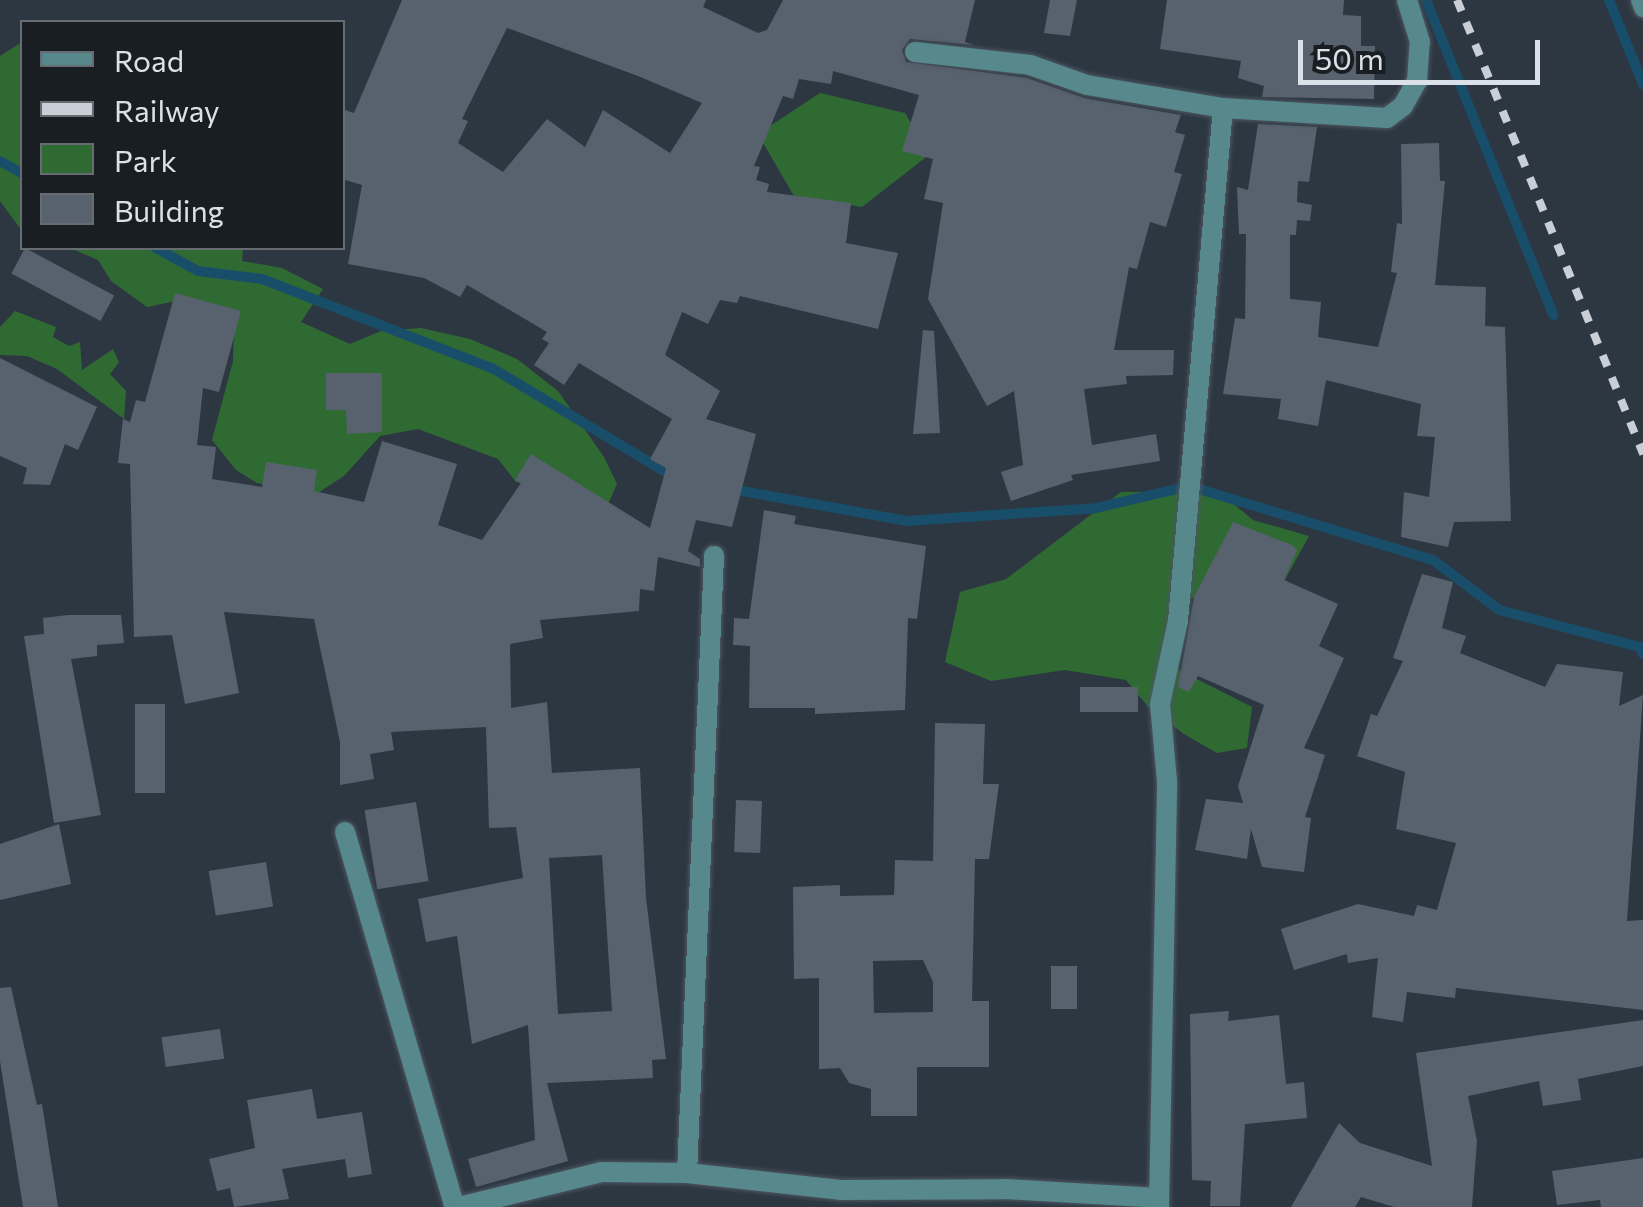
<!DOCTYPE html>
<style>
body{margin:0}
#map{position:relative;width:1643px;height:1207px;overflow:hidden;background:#2d3742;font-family:Commissioner,sans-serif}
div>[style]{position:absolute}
.green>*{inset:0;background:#306a33}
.stream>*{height:10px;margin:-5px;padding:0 5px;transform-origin:5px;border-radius:5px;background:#194e6a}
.building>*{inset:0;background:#57626e;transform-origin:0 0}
.roads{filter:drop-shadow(0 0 2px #4c5660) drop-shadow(0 0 2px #4c5660)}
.service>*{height:18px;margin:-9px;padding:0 9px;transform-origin:9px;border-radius:9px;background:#57888c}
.minor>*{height:20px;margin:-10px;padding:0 10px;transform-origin:10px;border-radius:10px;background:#57888c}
.rail>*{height:8px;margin-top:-4px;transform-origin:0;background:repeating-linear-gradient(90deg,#c8cfd6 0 12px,transparent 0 24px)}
span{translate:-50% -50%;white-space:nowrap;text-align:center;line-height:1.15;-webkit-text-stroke:8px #191e23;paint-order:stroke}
.legend{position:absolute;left:20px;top:20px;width:325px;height:230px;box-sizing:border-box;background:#191e23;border:2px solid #676c72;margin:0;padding:12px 18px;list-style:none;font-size:30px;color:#dbe1e8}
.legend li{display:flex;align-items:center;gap:20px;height:50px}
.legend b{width:50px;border:2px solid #676c72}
.scale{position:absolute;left:1298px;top:40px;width:242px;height:45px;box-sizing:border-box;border:5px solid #dbe1e8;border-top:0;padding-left:12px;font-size:30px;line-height:35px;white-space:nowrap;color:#dbe1e8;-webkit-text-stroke:8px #191e23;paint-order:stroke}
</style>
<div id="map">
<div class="green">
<i style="clip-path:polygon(22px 42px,22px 231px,0 201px,0 56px)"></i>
<i style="clip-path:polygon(820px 93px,905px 113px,930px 154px,862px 207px,794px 196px,758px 134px)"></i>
<i style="clip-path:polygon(70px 248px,243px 248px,242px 261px,282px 268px,323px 289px,301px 322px,350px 344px,381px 331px,421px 328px,470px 339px,517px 359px,558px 391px,604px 457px,617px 484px,605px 511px,516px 482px,498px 459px,418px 429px,380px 436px,344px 476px,316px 494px,257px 483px,236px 470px,212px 440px,233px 361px,234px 325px,176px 301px,147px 307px,111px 281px,98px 260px)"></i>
<i style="clip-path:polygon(15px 311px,56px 327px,53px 337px,69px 346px,80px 342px,82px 370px,113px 349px,119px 362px,110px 374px,126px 391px,124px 419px,57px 369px,27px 356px,0 355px,0 327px)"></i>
<i style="clip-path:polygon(1121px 492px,1219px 492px,1253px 520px,1309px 536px,1276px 596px,1250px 622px,1191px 597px,1175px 668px,1252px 707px,1247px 748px,1217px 753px,1184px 734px,1150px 709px,1126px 680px,1065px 670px,991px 681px,945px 662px,960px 592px,1006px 579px)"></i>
</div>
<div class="stream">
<i style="left:1426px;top:0;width:340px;rotate:68deg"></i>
<i style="left:1609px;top:0;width:91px;rotate:68deg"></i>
<i style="left:0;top:161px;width:25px;rotate:29deg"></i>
<i style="left:156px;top:248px;width:48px;rotate:28.7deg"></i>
<i style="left:198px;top:271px;width:64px;rotate:7.1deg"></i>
<i style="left:262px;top:279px;width:247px;rotate:21.2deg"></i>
<i style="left:492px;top:368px;width:214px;rotate:30.9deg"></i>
<i style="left:731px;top:489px;width:179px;rotate:10.3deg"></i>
<i style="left:907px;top:521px;width:189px;rotate:-3.9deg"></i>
<i style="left:1096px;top:508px;width:96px;rotate:-13.3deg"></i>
<i style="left:1189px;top:486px;width:255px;rotate:16.9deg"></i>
<i style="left:1433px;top:560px;width:83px;rotate:37.1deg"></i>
<i style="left:1499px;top:610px;width:146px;rotate:14.7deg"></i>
<i style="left:1640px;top:647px;width:8px;rotate:67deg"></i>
</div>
<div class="building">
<i style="clip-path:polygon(evenodd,402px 0,706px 0,703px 7px,758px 33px,767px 30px,783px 0,975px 0,965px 42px,974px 45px,910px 39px,902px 50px,906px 62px,1027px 78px,1084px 98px,1181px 115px,1175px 132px,1185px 135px,1174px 172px,1182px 174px,1166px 227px,1150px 222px,1137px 269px,1129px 267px,1114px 350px,1174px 350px,1173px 375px,1126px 376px,1127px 384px,1084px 389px,1092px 445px,1156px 434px,1160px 461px,1071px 475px,1073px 480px,1011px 501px,1001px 472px,1023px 465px,1014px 391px,987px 406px,928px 299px,943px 203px,924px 199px,933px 159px,902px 151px,919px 95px,833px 71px,831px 84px,799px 79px,793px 99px,783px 96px,754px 166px,760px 167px,756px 180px,769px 184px,767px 192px,851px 203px,846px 243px,898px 253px,878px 329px,740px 296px,737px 303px,720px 300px,708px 324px,682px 312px,665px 355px,720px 391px,706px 419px,756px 434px,732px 527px,696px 520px,688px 551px,700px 559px,700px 567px,658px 557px,654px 591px,640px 589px,639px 611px,540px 620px,543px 638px,510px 644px,511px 708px,547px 702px,552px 773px,640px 768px,646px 898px,666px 1059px,652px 1060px,653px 1078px,547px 1083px,568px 1161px,476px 1187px,468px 1159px,535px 1140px,528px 1025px,472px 1044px,457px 936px,426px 942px,418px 899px,523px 878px,516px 827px,489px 828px,486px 727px,391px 732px,394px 750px,370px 754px,374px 779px,340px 785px,340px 742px,314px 619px,224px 612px,239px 693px,185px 704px,172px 635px,134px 637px,130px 464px,118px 463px,123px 419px,130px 422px,136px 400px,145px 402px,175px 293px,241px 311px,219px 392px,203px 388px,197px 445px,216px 447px,212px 479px,262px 487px,266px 462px,317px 470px,314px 491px,364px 502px,382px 441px,457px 464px,438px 525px,482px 540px,521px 483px,515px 480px,531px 454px,650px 528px,666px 468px,650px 459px,672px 419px,579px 363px,564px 385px,534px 365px,549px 343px,542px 339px,547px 332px,467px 285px,460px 297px,424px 278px,348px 264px,362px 185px,342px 179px,342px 109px,354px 113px,402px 0,507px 28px,638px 76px,702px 103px,670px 153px,603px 110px,585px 147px,547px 119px,503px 172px,458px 143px,468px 121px,462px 119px,507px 28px,402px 0,602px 855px,612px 1011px,558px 1014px,549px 858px,602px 855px)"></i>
<i style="clip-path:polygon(1050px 0,1077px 0,1070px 36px,1044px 33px)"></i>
<i style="clip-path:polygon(1167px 0,1344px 0,1343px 15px,1361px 16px,1361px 46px,1375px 46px,1374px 99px,1262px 97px,1264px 86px,1238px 78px,1241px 61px,1160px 49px)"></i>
<i style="clip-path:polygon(1258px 124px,1317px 127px,1309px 182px,1298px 181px,1297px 202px,1312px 205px,1310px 221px,1297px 220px,1296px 235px,1290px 235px,1290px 299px,1321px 302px,1318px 337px,1378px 347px,1397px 273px,1391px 272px,1397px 223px,1402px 224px,1401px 144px,1439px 143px,1440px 181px,1445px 181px,1435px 285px,1486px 287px,1485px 326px,1505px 327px,1511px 521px,1454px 522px,1448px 547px,1401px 537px,1404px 492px,1429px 497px,1435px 437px,1417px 436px,1421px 404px,1326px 380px,1318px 426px,1278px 419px,1281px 399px,1223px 394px,1235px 318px,1245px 319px,1246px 234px,1239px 234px,1237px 187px,1248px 190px)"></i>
<i style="left:25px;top:248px;width:101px;height:29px;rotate:28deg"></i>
<i style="clip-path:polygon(923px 330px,934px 331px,940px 433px,913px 434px)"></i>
<i style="clip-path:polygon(0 358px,97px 407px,78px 450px,65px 444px,50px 485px,23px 484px,27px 468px,0 456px)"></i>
<i style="clip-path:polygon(326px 373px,382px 373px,382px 432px,347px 434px,346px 410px,326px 410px)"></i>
<i style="clip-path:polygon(764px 510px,796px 516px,794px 524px,926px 546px,917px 619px,908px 618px,905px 710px,815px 714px,815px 708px,749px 708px,750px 646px,733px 645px,734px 618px,749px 619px)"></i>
<i style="clip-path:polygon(1233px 522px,1292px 545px,1297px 550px,1284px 580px,1338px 604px,1319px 646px,1344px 658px,1304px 748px,1325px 755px,1305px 817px,1311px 818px,1304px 872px,1262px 867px,1251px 829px,1247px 859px,1195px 850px,1206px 799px,1243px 803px,1238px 786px,1264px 705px,1198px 676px,1189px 692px,1178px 687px,1194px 597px)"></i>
<i style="clip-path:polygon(1422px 574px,1453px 582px,1442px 628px,1466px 636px,1460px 653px,1545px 687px,1557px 664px,1623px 672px,1619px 706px,1643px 695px,1627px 921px,1643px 920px,1643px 1010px,1456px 988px,1455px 998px,1407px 992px,1403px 1022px,1372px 1017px,1378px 958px,1348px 963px,1347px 954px,1294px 970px,1281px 929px,1358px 904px,1414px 916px,1417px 905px,1437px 910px,1456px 843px,1396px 829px,1405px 772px,1357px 756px,1371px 714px,1377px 716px,1403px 661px,1393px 658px)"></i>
<i style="clip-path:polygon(68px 615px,121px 615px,124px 643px,97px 645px,97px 656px,71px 659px,101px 815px,54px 823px,24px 636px,44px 634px,43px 618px)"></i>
<i style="left:1080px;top:687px;width:58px;height:25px"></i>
<i style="left:135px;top:704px;width:30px;height:89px"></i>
<i style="clip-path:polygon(evenodd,935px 723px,985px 724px,983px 784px,999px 784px,989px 859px,975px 859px,972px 1001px,989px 1001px,989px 1067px,917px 1067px,917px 1116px,871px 1116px,871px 1089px,849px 1083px,840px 1068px,819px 1069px,819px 978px,794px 979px,793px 887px,840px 885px,840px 896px,894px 895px,895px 860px,933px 861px,935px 723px,923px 960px,933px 982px,933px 1012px,874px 1013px,873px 961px,923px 960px)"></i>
<i style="left:736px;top:800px;width:26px;height:52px;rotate:2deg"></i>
<i style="left:416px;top:802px;width:80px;height:52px;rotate:81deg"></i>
<i style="clip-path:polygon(59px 824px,71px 884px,0 900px,0 844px)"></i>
<i style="left:266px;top:862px;width:45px;height:58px;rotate:81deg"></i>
<i style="left:1051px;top:966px;width:26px;height:43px"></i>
<i style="clip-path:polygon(11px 987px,37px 1105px,42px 1104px,58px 1207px,23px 1207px,0 1061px,0 988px)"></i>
<i style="clip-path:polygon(1229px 1011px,1228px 1021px,1279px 1015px,1286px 1084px,1304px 1082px,1307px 1118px,1245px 1124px,1240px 1206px,1210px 1206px,1211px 1181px,1192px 1180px,1190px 1014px)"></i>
<i style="clip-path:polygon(1643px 1020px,1643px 1066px,1578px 1079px,1581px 1100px,1543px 1106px,1539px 1081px,1468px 1096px,1477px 1141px,1472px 1207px,1394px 1207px,1361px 1197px,1355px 1207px,1291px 1207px,1339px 1123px,1360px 1143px,1432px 1166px,1416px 1053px)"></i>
<i style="left:220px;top:1029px;width:30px;height:59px;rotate:82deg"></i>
<i style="clip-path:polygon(312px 1089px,317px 1119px,362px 1112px,372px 1174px,348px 1178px,345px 1159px,282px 1169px,289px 1199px,234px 1207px,230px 1188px,217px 1191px,209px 1159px,255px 1148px,247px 1100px)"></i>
<i style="clip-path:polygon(1643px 1158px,1643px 1207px,1601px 1207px,1600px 1200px,1557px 1205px,1552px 1171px)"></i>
</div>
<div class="roads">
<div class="service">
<i style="left:1640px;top:0;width:9px;rotate:69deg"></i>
</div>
<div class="minor">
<i style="left:915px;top:52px;width:116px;rotate:6.4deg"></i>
<i style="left:1030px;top:65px;width:60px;rotate:19.3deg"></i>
<i style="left:1087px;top:85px;width:138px;rotate:9.6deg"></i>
<i style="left:1223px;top:108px;width:164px;rotate:3.5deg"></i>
<i style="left:1387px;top:118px;width:20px;rotate:-37deg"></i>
<i style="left:1403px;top:106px;width:29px;rotate:-61deg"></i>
<i style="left:1417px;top:81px;width:39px;rotate:-86deg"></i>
<i style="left:1420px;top:42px;width:44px;rotate:-107.2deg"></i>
<i style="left:345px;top:832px;width:391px;rotate:73.7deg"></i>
<i style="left:687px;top:1173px;width:618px;rotate:-87.49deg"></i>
<i style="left:459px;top:1207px;width:146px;rotate:-13.8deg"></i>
<i style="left:601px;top:1172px;width:86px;rotate:0.7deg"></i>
<i style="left:687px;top:1173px;width:154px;rotate:6.3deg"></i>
<i style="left:840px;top:1190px;width:165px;rotate:-0.3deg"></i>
<i style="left:1005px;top:1189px;width:154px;rotate:3.3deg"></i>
<i style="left:1159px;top:1207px;width:426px;rotate:-88.9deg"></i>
<i style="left:1167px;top:781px;width:77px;rotate:-95.2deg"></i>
<i style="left:1160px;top:704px;width:85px;rotate:-77.8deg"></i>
<i style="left:1178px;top:621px;width:515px;rotate:-84.99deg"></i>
</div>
</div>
<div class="rail">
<i style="left:1457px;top:0;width:491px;rotate:67.7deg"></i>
</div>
<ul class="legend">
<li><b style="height:12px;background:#57888c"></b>Road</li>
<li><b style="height:12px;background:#c8cfd6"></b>Railway</li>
<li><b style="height:28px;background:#306a33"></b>Park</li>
<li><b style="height:28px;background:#57626e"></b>Building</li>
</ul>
<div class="scale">50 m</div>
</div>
